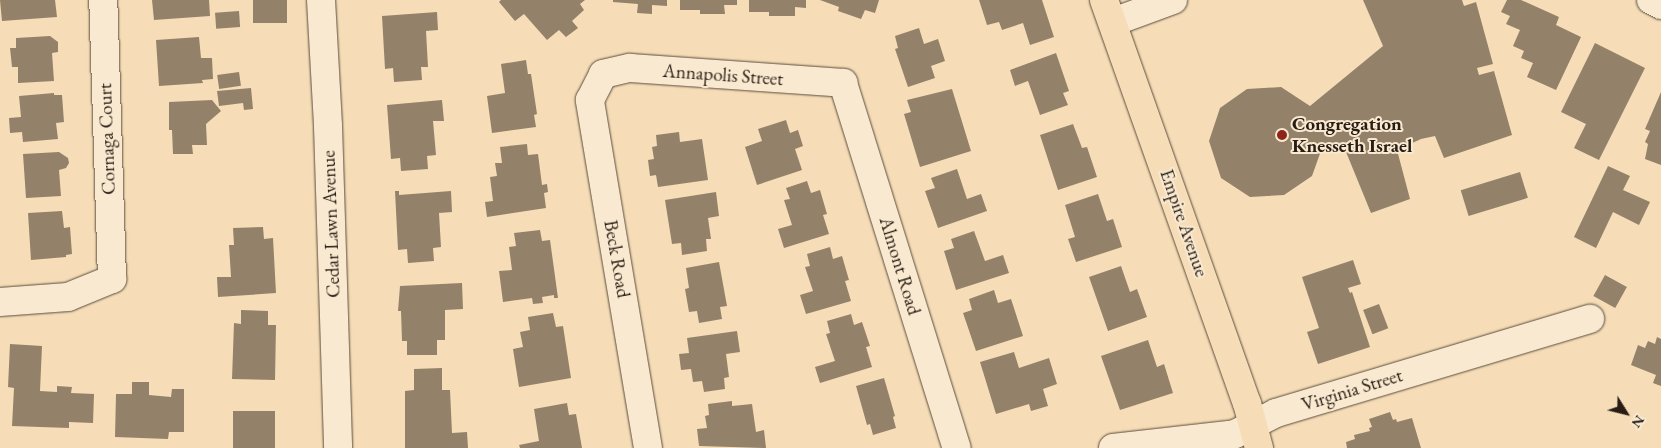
<!DOCTYPE html>
<style>
body{margin:0}
#map{position:relative;width:1661px;height:448px;overflow:hidden;background:#f6ddb7;font-family:"EB Garamond",serif}
div>[style]{position:absolute}
.building>*{inset:0;background:#938169;transform-origin:0 0}
.roads{filter:drop-shadow(0 0 1px #5b4d3d) drop-shadow(0 0 1px #5b4d3d)}
.minor>*{height:28px;margin:-14px;padding:0 14px;transform-origin:14px;border-radius:14px;background:#f9e9d0}
.major>*{height:28px;margin:-14px;padding:0 14px;transform-origin:14px;border-radius:14px;background:#f6ddb7}
.dots>*{width:14px;height:14px;translate:-50% -50%;box-sizing:border-box;border:2px solid #f9e9d0;border-radius:50%}
span{translate:-50% -50%;white-space:nowrap;text-align:center;line-height:1.15;-webkit-text-stroke:4px #f9e9d0;paint-order:stroke}
.street-label{font-size:19px;color:#271d14}
.poi-label{font-size:19px;color:#271d14;font-weight:700}
.left{translate:0 -50%;text-align:left}
.north{position:absolute;left:1601px;top:388px;width:50px;height:50px;-webkit-text-stroke:4px #f9e9d0;paint-order:stroke;rotate:126deg;font-size:14px;font-weight:700;line-height:20px;text-align:center;color:#271d14}
.north::after{content:'';display:block;margin:auto;width:18px;height:22px;background:#271d14;clip-path:polygon(50% 0,100% 100%,50% 72%,0 100%)}
</style>
<div id="map">
<div class="building">
<i style="clip-path:polygon(0 0,55px 0,57px 17px,2px 21px)"></i>
<i style="clip-path:polygon(152px 0,209px 0,210px 16px,154px 20px)"></i>
<i style="left:253px;top:0;width:34px;height:23px"></i>
<i style="clip-path:polygon(501px 0,585px 0,580px 4px,584px 10px,572px 21px,578px 28px,566px 37px,559px 30px,547px 40px,524px 14px,515px 21px,499px 2px)"></i>
<i style="clip-path:polygon(613px 0,667px 0,667px 6px,652px 5px,652px 14px,637px 13px,638px 4px,613px 2px)"></i>
<i style="clip-path:polygon(680px 0,737px 0,737px 5px,724px 5px,725px 14px,700px 14px,700px 10px,680px 10px)"></i>
<i style="clip-path:polygon(749px 0,806px 0,806px 8px,795px 7px,795px 16px,769px 16px,769px 12px,749px 12px)"></i>
<i style="clip-path:polygon(820px 0,879px 0,875px 13px,865px 10px,861px 19px,838px 11px,839px 7px)"></i>
<i style="clip-path:polygon(979px 0,1042px 0,1054px 37px,1030px 45px,1023px 23px,1002px 30px,999px 22px,987px 25px)"></i>
<i style="clip-path:polygon(1363px 0,1462px 0,1464px 6px,1476px 2px,1493px 64px,1477px 68px,1479px 75px,1494px 71px,1512px 135px,1444px 158px,1435px 136px,1421px 139px,1397px 150px,1410px 199px,1371px 213px,1344px 147px,1322px 148px,1312px 176px,1284px 195px,1250px 197px,1221px 178px,1209px 141px,1220px 108px,1247px 89px,1281px 87px,1310px 106px,1383px 46px)"></i>
<i style="clip-path:polygon(1507px 0,1521px 0,1559px 17px,1556px 25px,1581px 37px,1556px 90px,1527px 77px,1533px 63px,1521px 58px,1524px 51px,1513px 46px,1520px 30px,1506px 24px,1510px 16px,1501px 12px)"></i>
<i style="left:239px;top:11px;width:16px;height:24px;rotate:86deg"></i>
<i style="clip-path:polygon(437px 12px,438px 30px,426px 31px,428px 67px,421px 67px,422px 80px,394px 82px,393px 68px,385px 69px,382px 16px)"></i>
<i style="clip-path:polygon(919px 28px,924px 44px,938px 39px,945px 61px,931px 66px,935px 78px,908px 87px,895px 49px,898px 48px,895px 36px)"></i>
<i style="clip-path:polygon(50px 36px,58px 42px,58px 52px,52px 53px,54px 81px,18px 83px,18px 67px,12px 67px,10px 48px,16px 48px,16px 38px)"></i>
<i style="clip-path:polygon(199px 37px,201px 58px,212px 58px,213px 79px,202px 80px,203px 83px,159px 86px,156px 40px)"></i>
<i style="clip-path:polygon(1595px 43px,1645px 68px,1599px 160px,1574px 148px,1586px 124px,1561px 112px)"></i>
<i style="clip-path:polygon(1056px 53px,1069px 91px,1063px 93px,1068px 105px,1040px 115px,1028px 81px,1015px 86px,1010px 70px)"></i>
<i style="clip-path:polygon(526px 60px,528px 74px,531px 74px,537px 114px,534px 115px,536px 127px,492px 133px,487px 96px,505px 93px,501px 64px)"></i>
<i style="left:239px;top:72px;width:14px;height:22px;rotate:82deg"></i>
<i style="clip-path:polygon(251px 88px,253px 109px,244px 110px,243px 103px,219px 106px,217px 91px)"></i>
<i style="clip-path:polygon(952px 89px,971px 151px,920px 167px,904px 114px,911px 112px,907px 100px)"></i>
<i style="clip-path:polygon(1661px 92px,1661px 165px,1645px 159px,1648px 144px,1645px 142px,1650px 131px,1645px 129px)"></i>
<i style="clip-path:polygon(54px 93px,54px 95px,62px 95px,64px 122px,56px 123px,58px 139px,23px 142px,22px 132px,10px 133px,9px 118px,21px 117px,19px 96px)"></i>
<i style="clip-path:polygon(212px 100px,221px 111px,206px 124px,207px 145px,192px 145px,193px 154px,173px 154px,172px 130px,169px 130px,169px 102px)"></i>
<i style="clip-path:polygon(442px 100px,444px 121px,433px 121px,436px 155px,427px 156px,428px 169px,401px 171px,400px 158px,391px 159px,387px 105px)"></i>
<i style="clip-path:polygon(786px 120px,790px 133px,798px 130px,803px 146px,795px 149px,802px 170px,757px 185px,745px 147px,762px 141px,758px 129px)"></i>
<i style="clip-path:polygon(1073px 124px,1082px 148px,1087px 147px,1097px 177px,1058px 190px,1040px 135px)"></i>
<i style="clip-path:polygon(679px 132px,680px 142px,702px 139px,708px 180px,658px 187px,656px 175px,650px 176px,648px 160px,654px 159px,652px 147px,657px 146px,656px 135px)"></i>
<i style="clip-path:polygon(527px 144px,528px 155px,538px 154px,542px 185px,547px 184px,548px 192px,544px 193px,546px 208px,487px 217px,485px 202px,493px 201px,490px 177px,497px 176px,495px 163px,502px 163px,500px 147px)"></i>
<i style="clip-path:polygon(59px 152px,68px 158px,69px 163px,66px 168px,59px 170px,61px 196px,26px 198px,23px 154px)"></i>
<i style="clip-path:polygon(1608px 166px,1630px 176px,1623px 190px,1650px 202px,1639px 225px,1613px 212px,1596px 248px,1574px 237px)"></i>
<i style="clip-path:polygon(957px 169px,967px 199px,981px 194px,987px 211px,938px 228px,925px 191px,935px 188px,931px 178px)"></i>
<i style="left:1520px;top:172px;width:27px;height:62px;rotate:73deg"></i>
<i style="clip-path:polygon(807px 181px,811px 193px,820px 190px,827px 214px,823px 215px,829px 234px,784px 248px,778px 229px,792px 225px,784px 200px,790px 199px,786px 188px)"></i>
<i style="clip-path:polygon(395px 191px,399px 191px,399px 195px,451px 191px,452px 212px,439px 213px,441px 247px,433px 248px,434px 261px,408px 263px,407px 249px,398px 250px)"></i>
<i style="clip-path:polygon(716px 192px,719px 216px,708px 218px,711px 239px,706px 239px,707px 251px,682px 255px,681px 243px,672px 244px,665px 200px)"></i>
<i style="clip-path:polygon(1098px 194px,1107px 221px,1113px 219px,1122px 247px,1076px 262px,1068px 239px,1075px 237px,1065px 205px)"></i>
<i style="clip-path:polygon(62px 211px,64px 228px,70px 227px,72px 254px,66px 255px,66px 257px,31px 260px,28px 213px)"></i>
<i style="clip-path:polygon(263px 227px,264px 239px,273px 238px,276px 293px,218px 297px,217px 277px,231px 277px,229px 245px,234px 245px,233px 228px)"></i>
<i style="clip-path:polygon(540px 230px,542px 241px,550px 240px,558px 298px,554px 298px,554px 295px,542px 297px,543px 303px,533px 304px,532px 298px,503px 302px,499px 271px,512px 270px,509px 247px,516px 246px,514px 233px)"></i>
<i style="clip-path:polygon(974px 231px,985px 261px,1003px 255px,1009px 273px,956px 290px,944px 251px,954px 248px,951px 239px)"></i>
<i style="clip-path:polygon(830px 247px,833px 259px,842px 256px,849px 280px,845px 281px,851px 301px,806px 314px,800px 295px,813px 291px,805px 267px,810px 266px,807px 254px)"></i>
<i style="clip-path:polygon(1353px 260px,1361px 284px,1348px 288px,1350px 293px,1352px 292px,1370px 347px,1318px 364px,1307px 332px,1319px 328px,1302px 277px)"></i>
<i style="clip-path:polygon(719px 262px,727px 306px,720px 307px,722px 319px,699px 323px,697px 311px,689px 312px,685px 289px,689px 288px,686px 268px)"></i>
<i style="clip-path:polygon(1121px 266px,1130px 292px,1137px 289px,1147px 317px,1108px 331px,1089px 277px)"></i>
<i style="left:1605px;top:275px;width:25px;height:24px;rotate:29deg"></i>
<i style="clip-path:polygon(462px 283px,463px 309px,445px 310px,445px 340px,437px 340px,437px 355px,407px 355px,407px 341px,402px 341px,401px 311px,398px 311px,400px 286px)"></i>
<i style="clip-path:polygon(994px 290px,998px 303px,1011px 299px,1023px 336px,976px 351px,963px 313px,972px 310px,969px 299px)"></i>
<i style="left:1379px;top:304px;width:26px;height:17px;rotate:69deg"></i>
<i style="clip-path:polygon(241px 310px,268px 311px,268px 325px,276px 325px,275px 380px,232px 379px,234px 323px,241px 324px)"></i>
<i style="clip-path:polygon(553px 313px,556px 327px,563px 326px,571px 378px,519px 387px,513px 349px,523px 347px,520px 332px,530px 330px,528px 317px)"></i>
<i style="clip-path:polygon(851px 314px,854px 325px,862px 322px,870px 346px,866px 347px,872px 367px,820px 383px,815px 367px,835px 361px,826px 334px,830px 333px,827px 321px)"></i>
<i style="clip-path:polygon(737px 331px,740px 352px,726px 354px,729px 377px,724px 378px,725px 389px,704px 392px,702px 381px,693px 382px,691px 369px,681px 370px,679px 354px,689px 353px,687px 338px)"></i>
<i style="clip-path:polygon(1657px 337px,1661px 339px,1661px 386px,1653px 383px,1656px 375px,1631px 365px,1638px 345px,1645px 348px,1648px 341px,1655px 344px)"></i>
<i style="clip-path:polygon(1148px 340px,1157px 367px,1164px 364px,1173px 393px,1120px 410px,1101px 356px)"></i>
<i style="clip-path:polygon(10px 344px,42px 346px,40px 391px,57px 392px,57px 386px,72px 387px,71px 393px,94px 394px,93px 423px,69px 422px,69px 428px,12px 426px,14px 388px,8px 387px)"></i>
<i style="clip-path:polygon(1014px 352px,1019px 368px,1049px 358px,1057px 384px,1043px 389px,1048px 406px,1031px 411px,1029px 404px,996px 414px,980px 362px)"></i>
<i style="clip-path:polygon(442px 368px,442px 390px,450px 390px,452px 433px,467px 432px,468px 448px,405px 448px,405px 391px,414px 390px,414px 369px)"></i>
<i style="clip-path:polygon(884px 378px,895px 416px,893px 417px,896px 428px,873px 435px,870px 424px,867px 425px,856px 386px)"></i>
<i style="clip-path:polygon(132px 382px,149px 382px,149px 395px,171px 397px,172px 389px,184px 389px,184px 432px,169px 432px,168px 439px,115px 437px,116px 394px,132px 394px)"></i>
<i style="clip-path:polygon(732px 401px,732px 406px,752px 404px,756px 432px,764px 430px,766px 448px,699px 446px,697px 429px,707px 428px,705px 416px,709px 415px,708px 404px)"></i>
<i style="clip-path:polygon(567px 403px,569px 415px,576px 414px,582px 448px,520px 448px,519px 445px,539px 441px,534px 409px)"></i>
<i style="left:275px;top:411px;width:37px;height:42px;rotate:90deg"></i>
<i style="clip-path:polygon(1390px 412px,1393px 420px,1396px 419px,1397px 422px,1412px 418px,1421px 448px,1347px 448px,1346px 442px,1355px 439px,1354px 435px,1370px 431px,1369px 428px,1372px 427px,1369px 419px)"></i>
</div>
<div class="roads">
<div class="minor">
<i style="left:321px;top:0;width:126px;rotate:86.8deg"></i>
<i style="left:328px;top:126px;width:322px;rotate:88.2deg"></i>
<i style="left:1651px;top:0;width:11px;rotate:27deg"></i>
<i style="left:1113px;top:22px;width:64px;rotate:-20.1deg"></i>
<i style="left:0;top:302px;width:68px;rotate:-4.2deg"></i>
<i style="left:68px;top:297px;width:48px;rotate:-22.2deg"></i>
<i style="left:112px;top:279px;width:279px;rotate:-91.8deg"></i>
<i style="left:648px;top:448px;width:353px;rotate:-99.5deg"></i>
<i style="left:590px;top:100px;width:29px;rotate:-63deg"></i>
<i style="left:603px;top:74px;width:28px;rotate:-13deg"></i>
<i style="left:630px;top:68px;width:214px;rotate:4deg"></i>
<i style="left:843px;top:83px;width:382px;rotate:72.7deg"></i>
<i style="left:1113px;top:448px;width:123px;rotate:-6.5deg"></i>
<i style="left:1235px;top:434px;width:46px;rotate:-27.1deg"></i>
<i style="left:1276px;top:413px;width:328px;rotate:-16.7deg"></i>
</div>
<div class="major">
<i style="left:1104px;top:0;width:428px;rotate:70.5deg"></i>
<i style="left:1247px;top:403px;width:47px;rotate:75.1deg"></i>
</div>
</div>
<div class="dots">
<i style="left:1282px;top:135px;background:#8f2418"></i>
</div>
<div class="street-label">
<span style="left:723px;top:75px;rotate:4deg">Annapolis Street</span>
<span style="left:107px;top:139px;rotate:-92deg">Cornaga Court</span>
<span style="left:1184px;top:223px;rotate:71deg">Empire Avenue</span>
<span style="left:331px;top:224px;rotate:-92deg">Cedar Lawn Avenue</span>
<span style="left:617px;top:259px;rotate:80deg">Beck Road</span>
<span style="left:900px;top:266px;rotate:73deg">Almont Road</span>
<span style="left:1352px;top:390px;rotate:-17deg">Virginia Street</span>
</div>
<div class="poi-label">
<span class="left" style="left:1292px;top:135px">Congregation<br>Knesseth Israel</span>
</div>
<div class="north">N</div>
</div>
